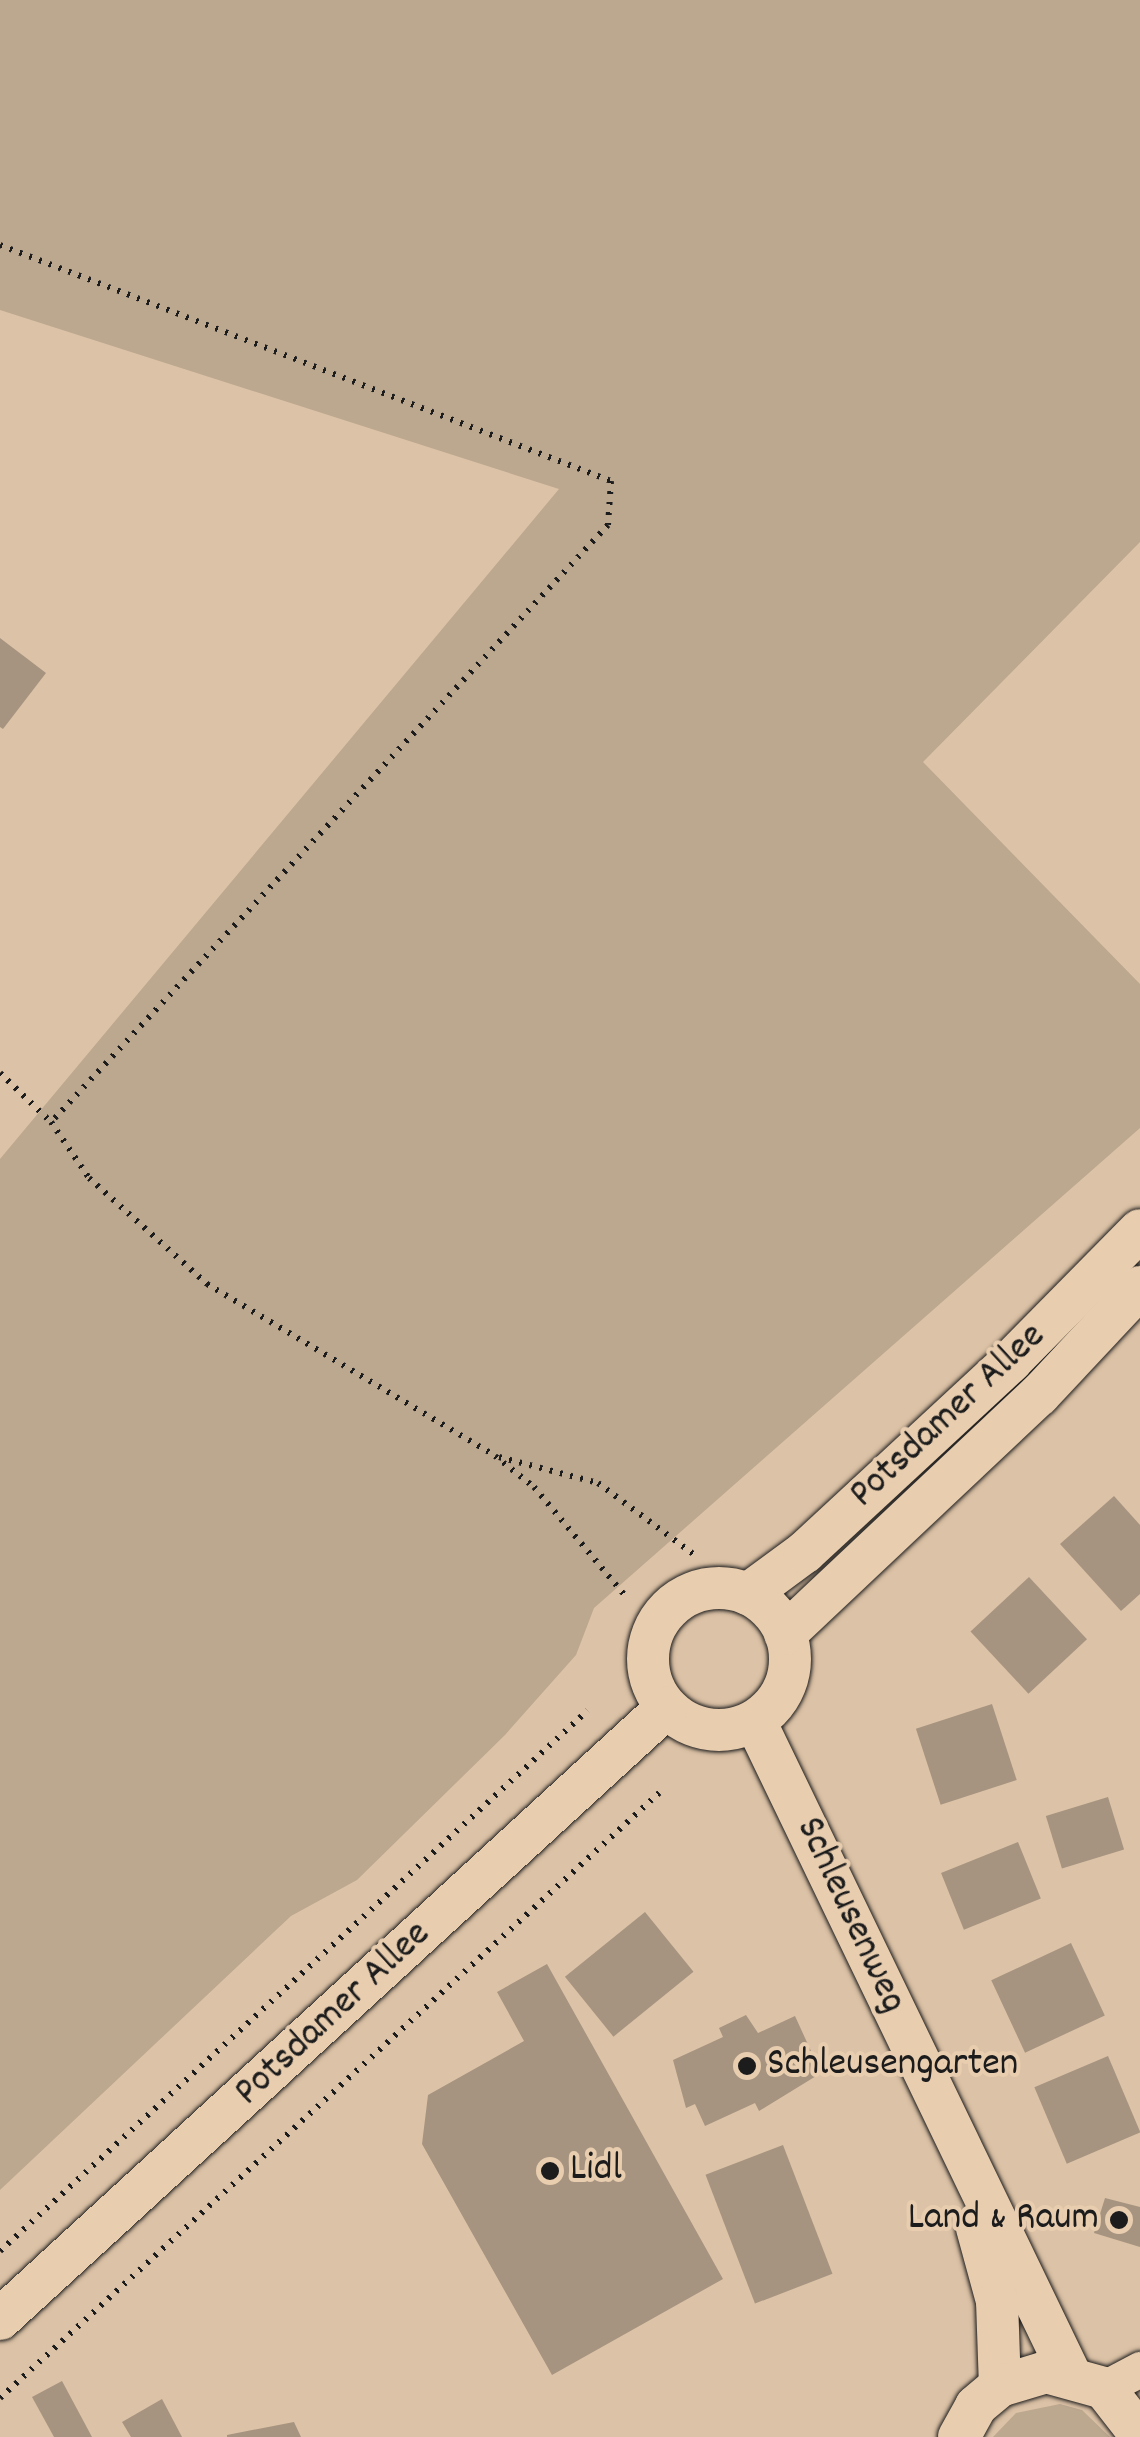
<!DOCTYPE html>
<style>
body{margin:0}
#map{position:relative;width:1140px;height:2437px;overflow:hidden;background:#dcc2a6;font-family:Dekko,sans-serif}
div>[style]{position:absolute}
.green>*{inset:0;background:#bca78f}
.building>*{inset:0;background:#a69480;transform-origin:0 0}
.path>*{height:6px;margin-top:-3px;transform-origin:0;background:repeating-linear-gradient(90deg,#1c1c1c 0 2.5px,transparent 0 10.5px)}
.roads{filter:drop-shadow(0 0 2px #1c1c1c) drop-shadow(0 0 2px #1c1c1c)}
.minor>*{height:35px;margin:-17.5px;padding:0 17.5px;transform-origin:17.5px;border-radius:17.5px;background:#e8cdaf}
.tertiary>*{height:42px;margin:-21px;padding:0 21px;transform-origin:21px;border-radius:21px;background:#e8cdaf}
.tertiary>.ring{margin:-21px;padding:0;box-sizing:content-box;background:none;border:42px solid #e8cdaf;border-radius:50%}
.dots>*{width:28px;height:28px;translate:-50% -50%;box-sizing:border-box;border:5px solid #e8cdaf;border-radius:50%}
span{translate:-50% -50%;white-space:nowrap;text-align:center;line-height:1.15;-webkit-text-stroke:8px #e8cdaf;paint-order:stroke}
.street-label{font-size:40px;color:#1c1c1c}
.poi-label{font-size:40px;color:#1c1c1c}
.left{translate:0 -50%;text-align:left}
.right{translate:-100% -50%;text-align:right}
</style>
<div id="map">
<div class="green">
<i style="clip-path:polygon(0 0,1140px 0,1140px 542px,923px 762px,1140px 984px,1140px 1128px,594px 1608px,576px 1655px,505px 1735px,357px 1880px,291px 1916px,0 2190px,0 1159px,559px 489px,0 310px)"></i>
<i style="clip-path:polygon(1060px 2404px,1082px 2410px,1110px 2437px,993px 2437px,1016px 2413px)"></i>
</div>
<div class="building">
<i style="clip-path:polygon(0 638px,46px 673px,3px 729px,0 727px)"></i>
<i style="clip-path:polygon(1114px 1496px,1140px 1525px,1140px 1594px,1121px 1611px,1060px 1544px)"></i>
<i style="left:1029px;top:1577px;width:85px;height:80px;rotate:47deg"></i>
<i style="left:992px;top:1704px;width:80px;height:80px;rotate:72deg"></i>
<i style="left:1108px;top:1797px;width:55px;height:65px;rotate:73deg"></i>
<i style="left:1018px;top:1842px;width:61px;height:83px;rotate:68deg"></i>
<i style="left:645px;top:1912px;width:77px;height:103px;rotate:51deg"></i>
<i style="left:1071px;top:1943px;width:80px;height:88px;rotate:65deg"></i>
<i style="clip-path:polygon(547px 1964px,723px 2279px,552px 2375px,422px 2144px,428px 2095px,524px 2041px,497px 1992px)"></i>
<i style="clip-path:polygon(746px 2015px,758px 2033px,795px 2016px,821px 2073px,759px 2111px,755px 2103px,705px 2126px,695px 2104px,686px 2108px,673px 2060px,723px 2037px,719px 2028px)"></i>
<i style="left:1108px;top:2056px;width:83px;height:80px;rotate:67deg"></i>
<i style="left:783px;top:2145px;width:138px;height:83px;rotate:69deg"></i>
<i style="clip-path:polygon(1105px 2198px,1140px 2207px,1140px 2247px,1094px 2233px)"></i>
<i style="clip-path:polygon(62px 2381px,92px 2437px,54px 2437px,32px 2397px)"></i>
<i style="clip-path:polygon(162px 2399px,182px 2437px,131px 2437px,122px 2422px)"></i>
<i style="clip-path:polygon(294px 2422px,301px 2437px,227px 2437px,227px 2435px)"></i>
</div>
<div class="path">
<i style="left:0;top:245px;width:655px;rotate:21.12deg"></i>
<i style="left:611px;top:481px;width:44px;rotate:93.9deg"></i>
<i style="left:608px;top:525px;width:816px;rotate:133.01deg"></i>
<i style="left:51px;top:1122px;width:68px;rotate:55.8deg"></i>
<i style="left:89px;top:1178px;width:159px;rotate:41.9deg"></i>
<i style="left:207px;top:1284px;width:335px;rotate:30.8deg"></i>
<i style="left:495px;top:1456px;width:50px;rotate:38.5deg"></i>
<i style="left:534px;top:1487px;width:146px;rotate:50deg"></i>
<i style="left:0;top:1073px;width:71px;rotate:43.9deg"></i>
<i style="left:499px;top:1457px;width:102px;rotate:14.7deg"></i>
<i style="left:598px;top:1483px;width:122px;rotate:36.7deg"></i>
<i style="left:0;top:2251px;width:798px;rotate:-42.61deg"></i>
<i style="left:0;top:2398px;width:895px;rotate:-42.55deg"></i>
</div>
<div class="roads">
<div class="minor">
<i style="left:1104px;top:2388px;width:41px;rotate:-27.8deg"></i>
</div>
<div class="tertiary">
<i class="ring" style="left:648px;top:1588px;width:100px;height:100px"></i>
<i style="left:748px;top:1594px;width:71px;rotate:-36.4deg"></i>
<i style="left:805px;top:1552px;width:280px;rotate:-42.8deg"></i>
<i style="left:1010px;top:1362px;width:185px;rotate:-45.4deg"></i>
<i style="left:785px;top:1634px;width:349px;rotate:-43.3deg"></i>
<i style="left:1039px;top:1395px;width:148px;rotate:-46.9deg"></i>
<i style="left:755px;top:1721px;width:725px;rotate:64.25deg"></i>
<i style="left:977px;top:2228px;width:76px;rotate:74.7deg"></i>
<i style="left:997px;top:2301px;width:85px;rotate:88deg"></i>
<i style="left:0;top:2319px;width:904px;rotate:-42.53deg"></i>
<i style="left:959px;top:2437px;width:35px;rotate:-61deg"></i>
<i style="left:976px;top:2406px;width:31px;rotate:-40deg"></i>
<i style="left:1000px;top:2386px;width:48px;rotate:-16.9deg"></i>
<i style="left:1046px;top:2372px;width:60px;rotate:15.4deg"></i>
<i style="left:1104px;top:2388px;width:58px;rotate:52deg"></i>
</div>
</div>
<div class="dots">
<i style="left:747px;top:2066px;background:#1c1c1c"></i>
<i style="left:550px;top:2171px;background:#1c1c1c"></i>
<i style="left:1119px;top:2220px;background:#1c1c1c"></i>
</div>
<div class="street-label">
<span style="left:949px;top:1417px;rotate:-43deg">Potsdamer Allee</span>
<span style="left:849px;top:1916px;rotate:65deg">Schleusenweg</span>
<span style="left:334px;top:2015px;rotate:-43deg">Potsdamer Allee</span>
</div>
<div class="poi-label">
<span class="left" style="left:767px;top:2066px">Schleusengarten</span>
<span class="left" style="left:570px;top:2171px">Lidl</span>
<span class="right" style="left:1099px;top:2220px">Land &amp; Raum</span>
</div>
</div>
